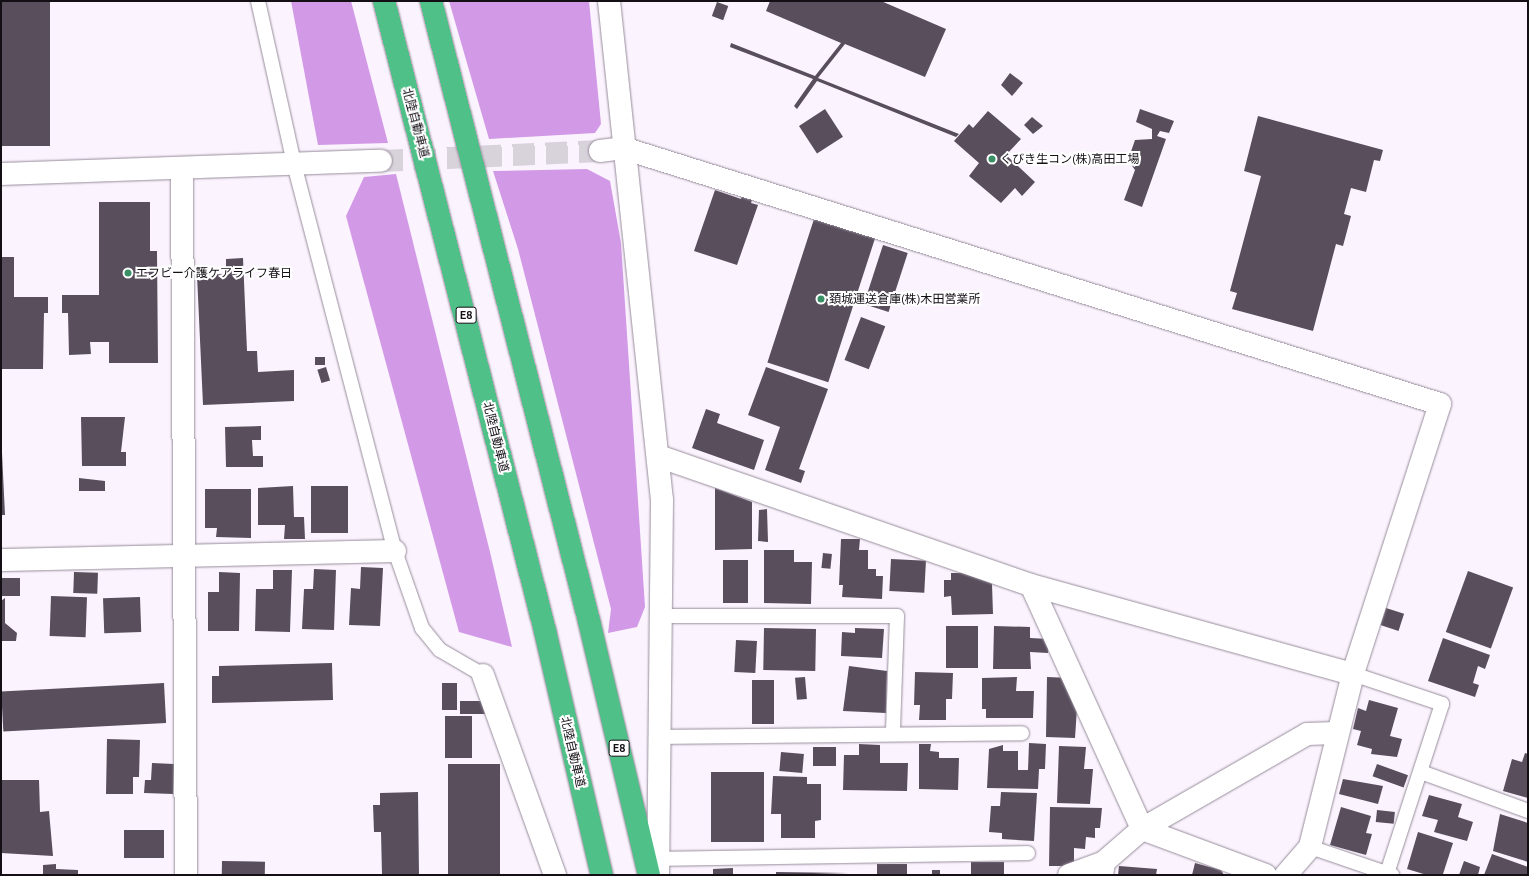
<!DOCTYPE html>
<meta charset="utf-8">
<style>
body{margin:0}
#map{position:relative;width:1529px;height:876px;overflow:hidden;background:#fbf4fe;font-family:Ubuntu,"Noto Sans JP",sans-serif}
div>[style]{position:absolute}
.forest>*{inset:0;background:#d299e7}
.building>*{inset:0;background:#584e5c;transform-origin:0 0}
.secondary-tunnel>*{height:22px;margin-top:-11px;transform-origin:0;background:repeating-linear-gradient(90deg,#d8d2db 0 22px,transparent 0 33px)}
.roads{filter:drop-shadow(0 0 1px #978c9b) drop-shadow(0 0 1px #978c9b)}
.lane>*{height:14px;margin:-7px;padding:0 7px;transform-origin:7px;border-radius:7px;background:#fff}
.street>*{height:22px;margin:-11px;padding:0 11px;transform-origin:11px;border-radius:11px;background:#fff}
.secondary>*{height:22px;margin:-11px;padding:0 11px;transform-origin:11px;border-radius:11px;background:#fff}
.highway>*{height:22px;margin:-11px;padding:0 11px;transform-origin:11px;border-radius:11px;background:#4fc088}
.dots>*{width:11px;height:11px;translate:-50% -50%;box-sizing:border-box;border:2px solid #fff;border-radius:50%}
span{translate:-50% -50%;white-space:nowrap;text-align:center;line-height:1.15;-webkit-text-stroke:4px #fff;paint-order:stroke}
.shield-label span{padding:1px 3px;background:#fff;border:1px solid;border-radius:3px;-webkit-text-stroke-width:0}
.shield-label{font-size:11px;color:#130f15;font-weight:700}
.street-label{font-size:12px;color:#130f15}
.poi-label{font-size:12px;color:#130f15}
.left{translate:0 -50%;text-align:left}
.frame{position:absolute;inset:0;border:2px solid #130f15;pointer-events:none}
</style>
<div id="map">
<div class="forest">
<i style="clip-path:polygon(291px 1px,351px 1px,388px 143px,318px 145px)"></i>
<i style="clip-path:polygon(449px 1px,589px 1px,601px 124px,595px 133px,489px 139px)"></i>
<i style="clip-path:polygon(587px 169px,610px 181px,621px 243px,645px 607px,637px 627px,608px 633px,611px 609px,518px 249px,493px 171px)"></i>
<i style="clip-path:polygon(396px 174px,490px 552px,512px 647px,459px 632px,346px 216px,364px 177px)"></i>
</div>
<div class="building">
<i style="left:1px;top:1px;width:49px;height:145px"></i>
<i style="clip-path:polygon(770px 1px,881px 1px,946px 29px,925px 77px,845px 44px,818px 78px,959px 134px,956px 137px,817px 81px,797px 109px,794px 106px,813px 79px,730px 47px,731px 43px,815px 76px,841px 43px,766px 11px)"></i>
<i style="left:717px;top:2px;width:12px;height:15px;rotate:20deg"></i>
<i style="clip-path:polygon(1010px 73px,1023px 83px,1012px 96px,1001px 85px)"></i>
<i style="left:825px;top:109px;width:33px;height:31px;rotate:57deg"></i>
<i style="clip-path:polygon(1140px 109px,1174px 121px,1169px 133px,1160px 131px,1157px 136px,1166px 139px,1142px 207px,1124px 200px,1135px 170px,1128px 160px,1135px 140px,1152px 139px,1152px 129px,1136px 122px)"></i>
<i style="clip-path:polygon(988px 111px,1021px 139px,1006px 155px,1035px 182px,1022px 196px,1015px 188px,1001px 203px,969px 176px,979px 163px,954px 141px,969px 124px,973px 128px)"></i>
<i style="clip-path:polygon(1258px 116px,1383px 150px,1380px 161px,1374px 160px,1366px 192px,1351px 188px,1344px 214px,1351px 216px,1343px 246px,1336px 244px,1313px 331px,1232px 309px,1237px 293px,1230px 291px,1261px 176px,1244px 171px)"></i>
<i style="clip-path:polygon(1032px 117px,1043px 126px,1033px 134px,1024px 125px)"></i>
<i style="clip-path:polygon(715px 190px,741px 199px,743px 190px,754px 194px,751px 203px,758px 205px,737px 265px,694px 251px)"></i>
<i style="clip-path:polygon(99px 202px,150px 202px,150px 251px,157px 251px,158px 363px,109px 363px,109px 342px,90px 342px,91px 354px,69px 355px,68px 313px,62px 313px,62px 295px,99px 295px)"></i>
<i style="left:815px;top:216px;width:64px;height:154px;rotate:18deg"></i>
<i style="left:883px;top:245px;width:26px;height:62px;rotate:18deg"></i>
<i style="clip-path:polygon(1px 257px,14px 257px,14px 297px,48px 297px,48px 313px,44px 313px,43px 369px,1px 369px)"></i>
<i style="clip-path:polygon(243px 258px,247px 351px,257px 351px,258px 372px,294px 370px,294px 401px,203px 405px,197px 275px,226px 274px,226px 259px)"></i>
<i style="left:861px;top:317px;width:26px;height:46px;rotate:21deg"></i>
<i style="left:325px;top:357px;width:8px;height:10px;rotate:90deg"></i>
<i style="left:326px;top:367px;width:14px;height:9px;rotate:73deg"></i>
<i style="clip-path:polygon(766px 367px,828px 389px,799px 469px,805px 471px,801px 483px,765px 470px,780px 427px,748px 415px)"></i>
<i style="clip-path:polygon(706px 409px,720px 414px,717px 423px,764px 440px,754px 470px,692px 448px)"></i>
<i style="clip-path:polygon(81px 417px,125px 417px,121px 452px,126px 452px,126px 466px,82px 466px)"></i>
<i style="clip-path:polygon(261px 426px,261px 440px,252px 440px,253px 456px,263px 456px,263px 467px,226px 467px,225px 427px)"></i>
<i style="clip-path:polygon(1px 432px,5px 515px,1px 515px)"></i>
<i style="clip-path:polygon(79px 478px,105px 481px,105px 491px,79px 491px)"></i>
<i style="clip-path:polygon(293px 486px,294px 517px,304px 517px,305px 539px,284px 539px,285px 525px,258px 525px,258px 488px)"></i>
<i style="left:348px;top:486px;width:47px;height:37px;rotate:90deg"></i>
<i style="clip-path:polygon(715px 488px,752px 502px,752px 549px,715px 550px)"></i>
<i style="clip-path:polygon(205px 489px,251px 489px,251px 538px,216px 537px,217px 528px,205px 528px)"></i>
<i style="clip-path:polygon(767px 509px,768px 542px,758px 541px,759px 510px)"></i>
<i style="clip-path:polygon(841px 539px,860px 539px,859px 550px,868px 550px,868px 569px,876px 569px,876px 576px,883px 576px,882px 599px,842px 597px,843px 585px,839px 585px)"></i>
<i style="clip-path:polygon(764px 550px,794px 550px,794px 562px,812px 562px,811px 604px,764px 603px)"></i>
<i style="left:823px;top:553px;width:9px;height:15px;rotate:6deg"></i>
<i style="left:891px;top:559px;width:35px;height:32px;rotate:3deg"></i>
<i style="left:723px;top:560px;width:25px;height:43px"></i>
<i style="clip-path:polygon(361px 567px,383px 568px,380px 626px,349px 625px,351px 588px,360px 589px)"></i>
<i style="clip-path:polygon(314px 569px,336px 570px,334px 630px,302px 629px,304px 589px,313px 589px)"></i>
<i style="clip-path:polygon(273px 570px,292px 570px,290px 632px,255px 631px,256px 589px,273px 589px)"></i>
<i style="left:1468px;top:571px;width:48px;height:65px;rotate:20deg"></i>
<i style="left:74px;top:572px;width:24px;height:21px;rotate:2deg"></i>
<i style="clip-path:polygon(219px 572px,240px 573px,239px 631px,208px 631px,208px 592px,219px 592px)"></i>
<i style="clip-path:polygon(951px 573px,976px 573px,992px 584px,993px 614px,952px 615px,951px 596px,944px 597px,944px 580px,951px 580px)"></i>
<i style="left:1px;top:578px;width:19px;height:18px"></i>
<i style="left:51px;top:596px;width:36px;height:40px;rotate:2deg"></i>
<i style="left:140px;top:597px;width:35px;height:37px;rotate:88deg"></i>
<i style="clip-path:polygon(5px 598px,5px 623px,17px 633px,16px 641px,1px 641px,1px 601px)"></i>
<i style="left:1386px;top:608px;width:19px;height:18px;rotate:18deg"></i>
<i style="left:946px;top:626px;width:32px;height:42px"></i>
<i style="clip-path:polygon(994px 626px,1030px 627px,1030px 638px,1049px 639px,1048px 653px,1030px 652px,1031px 669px,993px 669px)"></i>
<i style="left:764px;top:628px;width:52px;height:42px;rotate:1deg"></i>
<i style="clip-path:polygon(855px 628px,884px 629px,882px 658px,841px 656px,842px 632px,855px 633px)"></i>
<i style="clip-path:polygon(1443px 638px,1490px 655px,1485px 669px,1478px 666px,1473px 683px,1479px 685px,1475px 697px,1428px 681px)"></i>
<i style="left:736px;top:640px;width:21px;height:32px;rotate:3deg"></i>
<i style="clip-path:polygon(332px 663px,333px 700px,212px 703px,212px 676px,219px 676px,219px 666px)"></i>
<i style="clip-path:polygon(849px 666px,887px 671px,886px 713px,843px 711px)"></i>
<i style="clip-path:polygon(915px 672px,953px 673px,952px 699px,946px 699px,946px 720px,919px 720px,920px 705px,914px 705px)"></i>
<i style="left:805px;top:677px;width:22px;height:10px;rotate:85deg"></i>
<i style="clip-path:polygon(1017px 677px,1016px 691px,1034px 691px,1033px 718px,986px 718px,986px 709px,982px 709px,982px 678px)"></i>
<i style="clip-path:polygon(1047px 677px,1071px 678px,1078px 693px,1075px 738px,1046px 737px)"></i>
<i style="left:752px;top:680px;width:22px;height:44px"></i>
<i style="left:164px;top:683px;width:40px;height:163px;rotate:87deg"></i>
<i style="left:442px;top:683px;width:15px;height:27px"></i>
<i style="clip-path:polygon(1369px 700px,1398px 708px,1390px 736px,1402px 739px,1397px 757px,1371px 754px,1372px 749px,1357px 745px,1361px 731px,1353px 729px,1358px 708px,1366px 711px)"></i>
<i style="left:460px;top:701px;width:30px;height:13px"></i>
<i style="left:445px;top:716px;width:27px;height:42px"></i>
<i style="clip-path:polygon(107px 739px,140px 740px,139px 777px,133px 777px,133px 794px,106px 794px)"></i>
<i style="clip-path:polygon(1029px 743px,1046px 744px,1045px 769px,1039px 769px,1038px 789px,987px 788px,989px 749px,1003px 745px,1003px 751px,1018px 751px,1018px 770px,1028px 770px)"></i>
<i style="clip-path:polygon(859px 744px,880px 745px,880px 763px,908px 763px,907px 791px,843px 790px,844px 755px,859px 755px)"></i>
<i style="clip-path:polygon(919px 744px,931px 744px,930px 751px,939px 752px,939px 758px,959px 758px,958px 790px,919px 789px)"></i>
<i style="clip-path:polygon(1059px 746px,1086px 747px,1084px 769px,1093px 769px,1090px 804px,1057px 803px)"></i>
<i style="left:813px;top:747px;width:23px;height:19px"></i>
<i style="left:781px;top:752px;width:23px;height:19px;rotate:5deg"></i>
<i style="clip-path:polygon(1525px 753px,1528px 754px,1528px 798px,1503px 791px,1512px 759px,1522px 762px)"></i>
<i style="clip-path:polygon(152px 763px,174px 764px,173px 794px,144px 793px,145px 780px,151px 780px)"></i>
<i style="left:448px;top:764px;width:52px;height:111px"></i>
<i style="left:1377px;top:764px;width:33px;height:13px;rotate:20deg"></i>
<i style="left:711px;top:772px;width:53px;height:70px"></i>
<i style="clip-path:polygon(773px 776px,807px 777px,807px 784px,821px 784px,821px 820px,815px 821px,815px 838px,781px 838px,781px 814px,771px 814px)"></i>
<i style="clip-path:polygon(1343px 779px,1383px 786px,1378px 804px,1339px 794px)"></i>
<i style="clip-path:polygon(1px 780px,39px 780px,40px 812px,49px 811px,53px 856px,1px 853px)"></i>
<i style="clip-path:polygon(418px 792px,419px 875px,382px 875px,381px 832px,374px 832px,373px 805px,380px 805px,380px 793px)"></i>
<i style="clip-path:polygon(1001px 792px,1037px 793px,1034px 841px,1002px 839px,1002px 833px,989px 832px,991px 806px,1000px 806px)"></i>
<i style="clip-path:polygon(1429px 795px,1462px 804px,1458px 817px,1473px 822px,1467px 841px,1434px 832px,1438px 820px,1422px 816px)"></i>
<i style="clip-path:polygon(1050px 807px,1102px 808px,1100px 828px,1095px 828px,1095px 838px,1086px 837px,1085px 849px,1074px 848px,1074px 862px,1067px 866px,1049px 866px)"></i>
<i style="clip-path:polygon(1341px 807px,1371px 816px,1366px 833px,1372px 834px,1366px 855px,1330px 845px)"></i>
<i style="left:1377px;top:810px;width:18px;height:12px;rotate:6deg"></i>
<i style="clip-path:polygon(1500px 814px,1528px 823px,1528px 862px,1493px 851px)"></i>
<i style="left:124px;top:830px;width:40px;height:28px"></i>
<i style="clip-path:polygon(1418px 832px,1453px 843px,1443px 874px,1427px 875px,1407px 869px)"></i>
<i style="clip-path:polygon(1492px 854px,1528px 867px,1528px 875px,1484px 875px)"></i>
<i style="left:222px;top:861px;width:43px;height:14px;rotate:1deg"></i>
<i style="clip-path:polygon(1464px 861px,1480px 867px,1478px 875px,1459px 875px)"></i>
<i style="left:971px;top:862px;width:33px;height:13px"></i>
<i style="clip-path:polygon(1195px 863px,1221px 870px,1224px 875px,1192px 875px)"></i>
<i style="clip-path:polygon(56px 864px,56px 869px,78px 870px,78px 875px,43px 875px,43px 865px)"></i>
<i style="left:877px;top:864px;width:30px;height:11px"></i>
<i style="clip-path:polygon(1119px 866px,1157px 869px,1156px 875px,1118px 875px)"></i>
<i style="clip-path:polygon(733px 868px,733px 875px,713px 875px,713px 869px)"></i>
<i style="left:932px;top:870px;width:8px;height:5px"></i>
<i style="clip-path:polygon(776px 872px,849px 873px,776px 875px)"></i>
</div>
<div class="secondary-tunnel">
<i style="left:381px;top:161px;width:219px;rotate:-2.6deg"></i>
</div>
<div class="roads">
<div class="lane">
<i style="left:258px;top:1px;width:167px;rotate:77.5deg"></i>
<i style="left:294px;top:164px;width:400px;rotate:75.4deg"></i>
<i style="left:395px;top:551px;width:82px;rotate:70.7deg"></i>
<i style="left:422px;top:628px;width:28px;rotate:51deg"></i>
<i style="left:440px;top:650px;width:50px;rotate:30.2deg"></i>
<i style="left:663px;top:616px;width:234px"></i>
<i style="left:897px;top:616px;width:116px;rotate:92deg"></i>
<i style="left:1353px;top:674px;width:94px;rotate:18.6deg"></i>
<i style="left:1442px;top:704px;width:178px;rotate:108deg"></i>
<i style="left:661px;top:737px;width:361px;rotate:-0.6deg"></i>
<i style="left:1421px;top:772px;width:114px;rotate:20deg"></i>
<i style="left:1310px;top:847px;width:87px;rotate:18.9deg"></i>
<i style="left:659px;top:859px;width:369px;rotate:-0.9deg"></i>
</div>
<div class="street">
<i style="left:623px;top:148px;width:856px;rotate:17.4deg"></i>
<i style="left:1440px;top:404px;width:284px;rotate:107.9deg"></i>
<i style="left:1353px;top:674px;width:178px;rotate:104deg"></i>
<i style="left:1310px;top:847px;width:37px;rotate:131deg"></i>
<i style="left:182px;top:168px;width:707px;rotate:89.68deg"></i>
<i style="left:658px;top:456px;width:395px;rotate:19.1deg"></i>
<i style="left:1031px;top:585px;width:334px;rotate:15.5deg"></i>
<i style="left:1px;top:560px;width:394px;rotate:-1.3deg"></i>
<i style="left:1031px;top:585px;width:268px;rotate:65.5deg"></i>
<i style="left:1142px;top:829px;width:190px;rotate:-29.9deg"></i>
<i style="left:1307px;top:734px;width:29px;rotate:-2deg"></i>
<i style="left:483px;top:675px;width:213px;rotate:70.2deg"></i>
<i style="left:1069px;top:875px;width:37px;rotate:-20deg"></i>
<i style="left:1104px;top:862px;width:50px;rotate:-41deg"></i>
<i style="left:1142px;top:829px;width:132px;rotate:20.4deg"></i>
</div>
<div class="secondary">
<i style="left:609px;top:1px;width:502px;rotate:83.94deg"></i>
<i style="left:662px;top:500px;width:375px;rotate:90.6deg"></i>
<i style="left:600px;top:151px;width:23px;rotate:-7deg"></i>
<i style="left:1px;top:174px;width:380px;rotate:-2deg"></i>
<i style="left:1102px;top:875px;width:13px;rotate:-81deg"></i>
</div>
<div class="highway">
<i style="left:384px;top:1px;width:650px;rotate:75.66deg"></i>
<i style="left:545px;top:631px;width:251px;rotate:76.9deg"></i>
<i style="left:431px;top:1px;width:640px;rotate:75.7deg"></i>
<i style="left:589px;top:621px;width:261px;rotate:76.7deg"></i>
</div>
</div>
<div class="dots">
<i style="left:992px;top:159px;background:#389064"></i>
<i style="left:128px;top:273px;background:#389064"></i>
<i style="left:821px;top:299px;background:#389064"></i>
</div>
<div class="shield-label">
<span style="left:466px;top:315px">E8</span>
<span style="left:619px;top:748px">E8</span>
</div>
<div class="street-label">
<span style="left:416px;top:123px;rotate:75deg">北陸自動車道</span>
<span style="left:496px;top:437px;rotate:76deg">北陸自動車道</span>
<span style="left:573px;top:752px;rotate:77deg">北陸自動車道</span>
</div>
<div class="poi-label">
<span class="left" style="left:1000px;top:159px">くびき生コン(株)高田工場</span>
<span class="left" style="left:136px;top:273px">エフビー介護ケアライフ春日</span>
<span class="left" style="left:829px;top:299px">頚城運送倉庫(株)木田営業所</span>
</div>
<div class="frame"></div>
</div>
